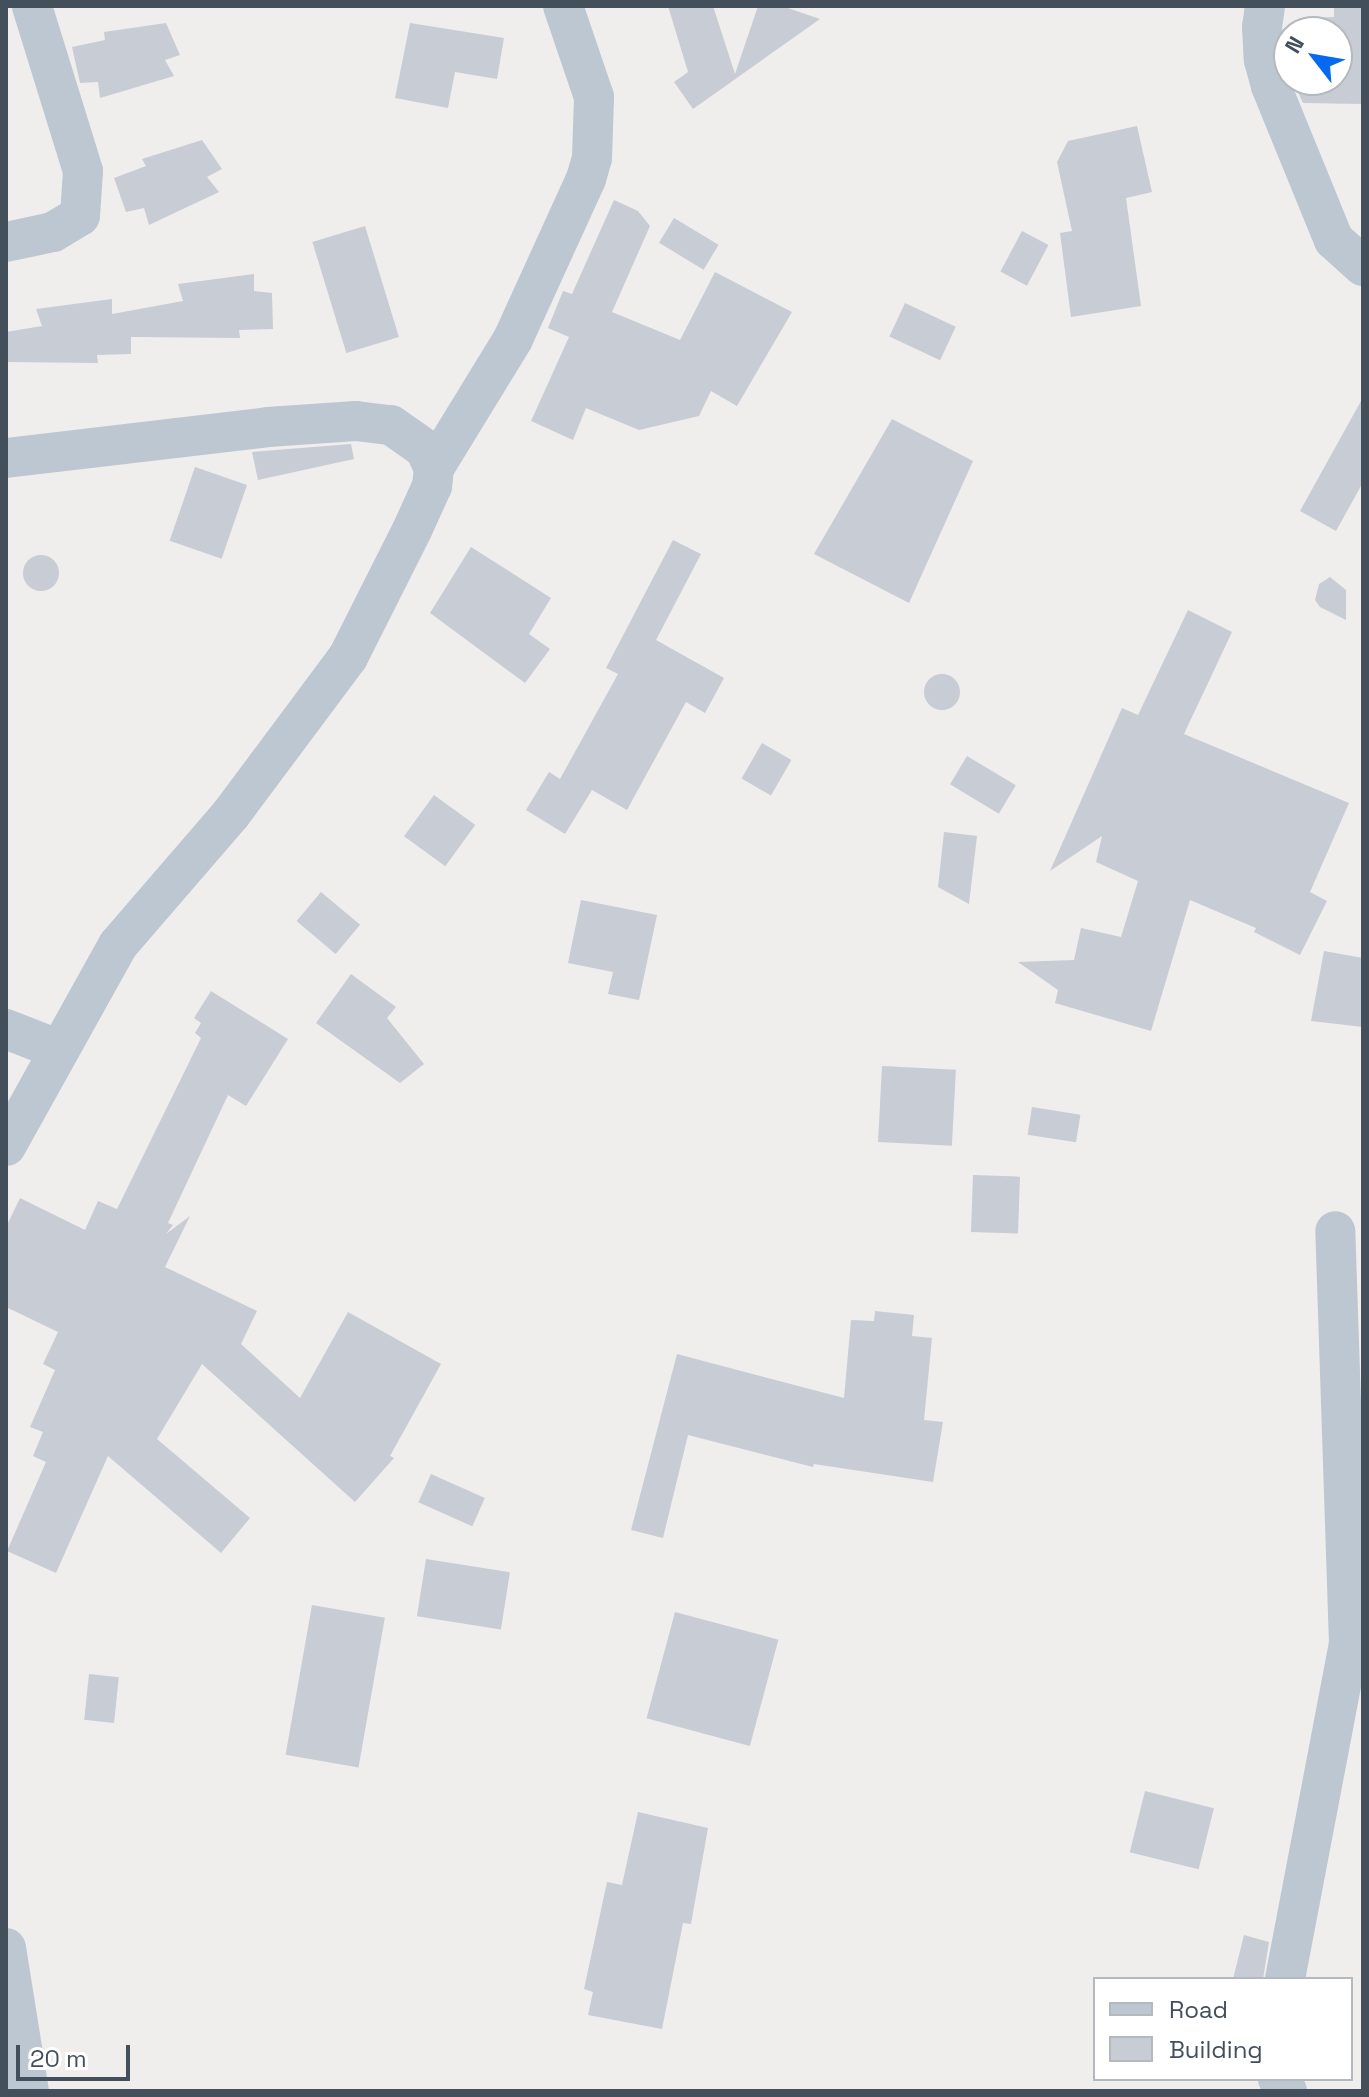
<!DOCTYPE html>
<style>
body{margin:0}
#map{position:relative;width:1369px;height:2097px;overflow:hidden;background:#f0eded;font-family:"Space Grotesk",sans-serif}
div>[style]{position:absolute}
.building>*{inset:0;background:#c8ccd4;transform-origin:0 0}
.round{border-radius:50%}
.street>*{height:40px;margin:-20px;padding:0 20px;transform-origin:20px;border-radius:20px;background:#bcc7d1}
span{translate:-50% -50%;white-space:nowrap;text-align:center;line-height:1.15;-webkit-text-stroke:8px #fff;paint-order:stroke}
.frame{position:absolute;inset:0;border:8px solid #43505c;pointer-events:none}
.legend{position:absolute;left:1093px;top:1977px;width:260px;height:104px;box-sizing:border-box;background:#fff;border:2px solid #b4b9be;margin:0;padding:10px 14px;list-style:none;font-size:24px;color:#43505c}
.legend li{display:flex;align-items:center;gap:16px;height:40px}
.legend b{width:40px;border:2px solid #b4b9be}
.north{position:absolute;left:1273px;top:16px;width:80px;height:80px;box-sizing:border-box;background:#fff;border:2px solid #b4b9be;border-radius:50%;rotate:301deg;font-size:22px;font-weight:700;line-height:32px;text-align:center;color:#43505c}
.north::after{content:'';display:block;margin:auto;width:28px;height:36px;background:#066af1;clip-path:polygon(50% 0,100% 100%,50% 72%,0 100%)}
.scale{position:absolute;left:16px;top:2045px;width:114px;height:36px;box-sizing:border-box;border:4px solid #43505c;border-top:0;padding-left:10px;font-size:24px;line-height:28px;white-space:nowrap;color:#43505c;-webkit-text-stroke:6px #fff;paint-order:stroke}
</style>
<div id="map">
<div class="building">
<i style="clip-path:polygon(668px 6px,713px 6px,735px 74px,758px 6px,782px 6px,820px 19px,693px 109px,674px 82px,688px 72px)"></i>
<i style="clip-path:polygon(1334px 6px,1363px 6px,1363px 104px,1303px 103px,1297px 90px,1298px 80px,1337px 80px,1337px 32px,1299px 32px,1299px 18px,1334px 17px)"></i>
<i style="clip-path:polygon(166px 23px,180px 55px,165px 60px,174px 76px,100px 98px,98px 82px,80px 83px,72px 47px,105px 40px,104px 32px)"></i>
<i style="clip-path:polygon(410px 23px,504px 38px,497px 79px,455px 72px,448px 108px,395px 98px)"></i>
<i style="clip-path:polygon(1137px 126px,1152px 192px,1126px 198px,1141px 306px,1071px 317px,1060px 233px,1072px 231px,1057px 162px,1068px 141px)"></i>
<i style="clip-path:polygon(202px 140px,222px 169px,207px 177px,219px 192px,149px 225px,144px 208px,126px 212px,114px 178px,146px 166px,142px 159px)"></i>
<i style="clip-path:polygon(614px 200px,638px 211px,650px 226px,612px 312px,680px 340px,715px 272px,792px 312px,737px 406px,711px 391px,699px 416px,639px 430px,586px 408px,573px 440px,531px 421px,569px 337px,548px 328px,563px 291px,572px 294px)"></i>
<i style="left:674px;top:218px;width:52px;height:29px;rotate:31deg"></i>
<i style="left:365px;top:226px;width:116px;height:55px;rotate:73deg"></i>
<i style="left:1022px;top:231px;width:30px;height:46px;rotate:28deg"></i>
<i style="clip-path:polygon(254px 274px,254px 291px,272px 293px,273px 329px,239px 330px,240px 338px,131px 337px,131px 354px,97px 355px,98px 363px,6px 362px,6px 332px,42px 326px,36px 309px,112px 299px,112px 314px,183px 301px,178px 284px)"></i>
<i style="left:905px;top:303px;width:56px;height:37px;rotate:25deg"></i>
<i style="clip-path:polygon(1361px 401px,1361px 486px,1336px 531px,1300px 511px)"></i>
<i style="clip-path:polygon(892px 419px,973px 461px,909px 603px,814px 554px)"></i>
<i style="clip-path:polygon(351px 444px,354px 459px,258px 480px,252px 452px)"></i>
<i style="left:195px;top:467px;width:55px;height:78px;rotate:19deg"></i>
<i style="clip-path:polygon(673px 540px,701px 554px,656px 640px,724px 678px,705px 713px,686px 702px,627px 810px,592px 790px,565px 834px,526px 810px,549px 772px,560px 779px,618px 674px,606px 668px)"></i>
<i style="clip-path:polygon(471px 547px,551px 598px,529px 634px,550px 649px,525px 683px,430px 613px)"></i>
<i class="round" style="left:23px;top:555px;width:36px;height:36px"></i>
<i style="clip-path:polygon(1330px 577px,1346px 590px,1346px 620px,1320px 607px,1315px 600px,1319px 584px)"></i>
<i style="clip-path:polygon(1188px 610px,1232px 632px,1184px 734px,1349px 803px,1310px 892px,1327px 901px,1300px 955px,1254px 932px,1256px 928px,1190px 900px,1151px 1031px,1055px 1003px,1058px 990px,1018px 962px,1074px 960px,1081px 928px,1121px 937px,1138px 881px,1096px 862px,1102px 836px,1050px 871px,1122px 708px,1138px 715px)"></i>
<i class="round" style="left:924px;top:674px;width:36px;height:36px"></i>
<i style="left:762px;top:743px;width:34px;height:41px;rotate:30deg"></i>
<i style="left:967px;top:756px;width:57px;height:33px;rotate:31deg"></i>
<i style="left:434px;top:795px;width:51px;height:51px;rotate:36deg"></i>
<i style="clip-path:polygon(944px 832px,977px 836px,969px 904px,938px 887px)"></i>
<i style="left:321px;top:892px;width:51px;height:38px;rotate:40deg"></i>
<i style="clip-path:polygon(581px 900px,657px 915px,639px 1000px,608px 994px,613px 972px,568px 963px)"></i>
<i style="clip-path:polygon(1324px 951px,1363px 958px,1363px 1027px,1311px 1021px)"></i>
<i style="clip-path:polygon(351px 974px,396px 1007px,387px 1018px,424px 1064px,400px 1083px,316px 1023px)"></i>
<i style="clip-path:polygon(211px 991px,288px 1039px,246px 1106px,228px 1095px,168px 1223px,173px 1225px,166px 1234px,190px 1216px,165px 1267px,257px 1311px,241px 1344px,300px 1398px,348px 1312px,441px 1364px,390px 1456px,394px 1458px,355px 1502px,202px 1364px,157px 1439px,250px 1518px,221px 1553px,108px 1456px,56px 1573px,7px 1551px,46px 1462px,33px 1456px,43px 1432px,30px 1427px,55px 1370px,43px 1364px,58px 1332px,6px 1307px,6px 1227px,20px 1198px,85px 1230px,98px 1201px,117px 1209px,201px 1038px,195px 1033px,201px 1023px,194px 1018px)"></i>
<i style="left:882px;top:1066px;width:74px;height:76px;rotate:3deg"></i>
<i style="left:1032px;top:1107px;width:49px;height:28px;rotate:9deg"></i>
<i style="left:973px;top:1175px;width:47px;height:57px;rotate:2deg"></i>
<i style="clip-path:polygon(875px 1311px,914px 1315px,912px 1336px,932px 1338px,924px 1420px,943px 1422px,933px 1482px,814px 1464px,813px 1467px,688px 1435px,663px 1538px,631px 1530px,677px 1354px,844px 1398px,851px 1320px,874px 1321px)"></i>
<i style="left:431px;top:1474px;width:59px;height:31px;rotate:24deg"></i>
<i style="left:426px;top:1559px;width:85px;height:58px;rotate:9deg"></i>
<i style="left:312px;top:1605px;width:74px;height:152px;rotate:10deg"></i>
<i style="left:675px;top:1612px;width:107px;height:110px;rotate:15deg"></i>
<i style="left:89px;top:1674px;width:30px;height:46px;rotate:6deg"></i>
<i style="left:1145px;top:1791px;width:71px;height:63px;rotate:14deg"></i>
<i style="clip-path:polygon(638px 1812px,708px 1828px,691px 1924px,683px 1923px,662px 2029px,588px 2015px,593px 1992px,584px 1989px,607px 1882px,622px 1885px)"></i>
<i style="clip-path:polygon(1244px 1935px,1269px 1942px,1263px 1979px,1233px 1979px)"></i>
</div>
<div class="street">
<i style="left:1265px;top:6px;width:21px;rotate:98deg"></i>
<i style="left:1262px;top:27px;width:33px;rotate:87deg"></i>
<i style="left:1264px;top:60px;width:27px;rotate:75deg"></i>
<i style="left:1271px;top:86px;width:166px;rotate:67.8deg"></i>
<i style="left:1334px;top:240px;width:39px;rotate:42deg"></i>
<i style="left:6px;top:242px;width:48px;rotate:-12deg"></i>
<i style="left:53px;top:232px;width:31px;rotate:-31deg"></i>
<i style="left:80px;top:216px;width:45px;rotate:-86.2deg"></i>
<i style="left:83px;top:171px;width:173px;rotate:-107.2deg"></i>
<i style="left:6px;top:458px;width:264px;rotate:-6.7deg"></i>
<i style="left:268px;top:427px;width:88px;rotate:-3.9deg"></i>
<i style="left:356px;top:421px;width:35px;rotate:7deg"></i>
<i style="left:391px;top:425px;width:42px;rotate:35.2deg"></i>
<i style="left:425px;top:449px;width:21px;rotate:65deg"></i>
<i style="left:434px;top:468px;width:18px;rotate:96deg"></i>
<i style="left:432px;top:486px;width:48px;rotate:114.4deg"></i>
<i style="left:412px;top:530px;width:142px;rotate:116.7deg"></i>
<i style="left:348px;top:657px;width:196px;rotate:126.7deg"></i>
<i style="left:231px;top:814px;width:173px;rotate:130.8deg"></i>
<i style="left:118px;top:945px;width:230px;rotate:119.1deg"></i>
<i style="left:434px;top:468px;width:151px;rotate:-58.5deg"></i>
<i style="left:513px;top:339px;width:176px;rotate:-65.5deg"></i>
<i style="left:586px;top:179px;width:22px;rotate:-74deg"></i>
<i style="left:592px;top:158px;width:61px;rotate:-88.1deg"></i>
<i style="left:594px;top:97px;width:96px;rotate:-108.8deg"></i>
<i style="left:6px;top:1029px;width:55px;rotate:21.4deg"></i>
<i style="left:6px;top:1948px;width:145px;rotate:80.9deg"></i>
<i style="left:1285px;top:1979px;width:341px;rotate:-79.2deg"></i>
<i style="left:1349px;top:1644px;width:413px;rotate:-91.9deg"></i>
<i style="left:1278px;top:2079px;width:15px;rotate:53deg"></i>
</div>
<div class="frame"></div>
<ul class="legend">
<li><b style="height:10px;background:#bcc7d1"></b>Road</li>
<li><b style="height:22px;background:#c8ccd4"></b>Building</li>
</ul>
<div class="north">N</div>
<div class="scale">20 m</div>
</div>
